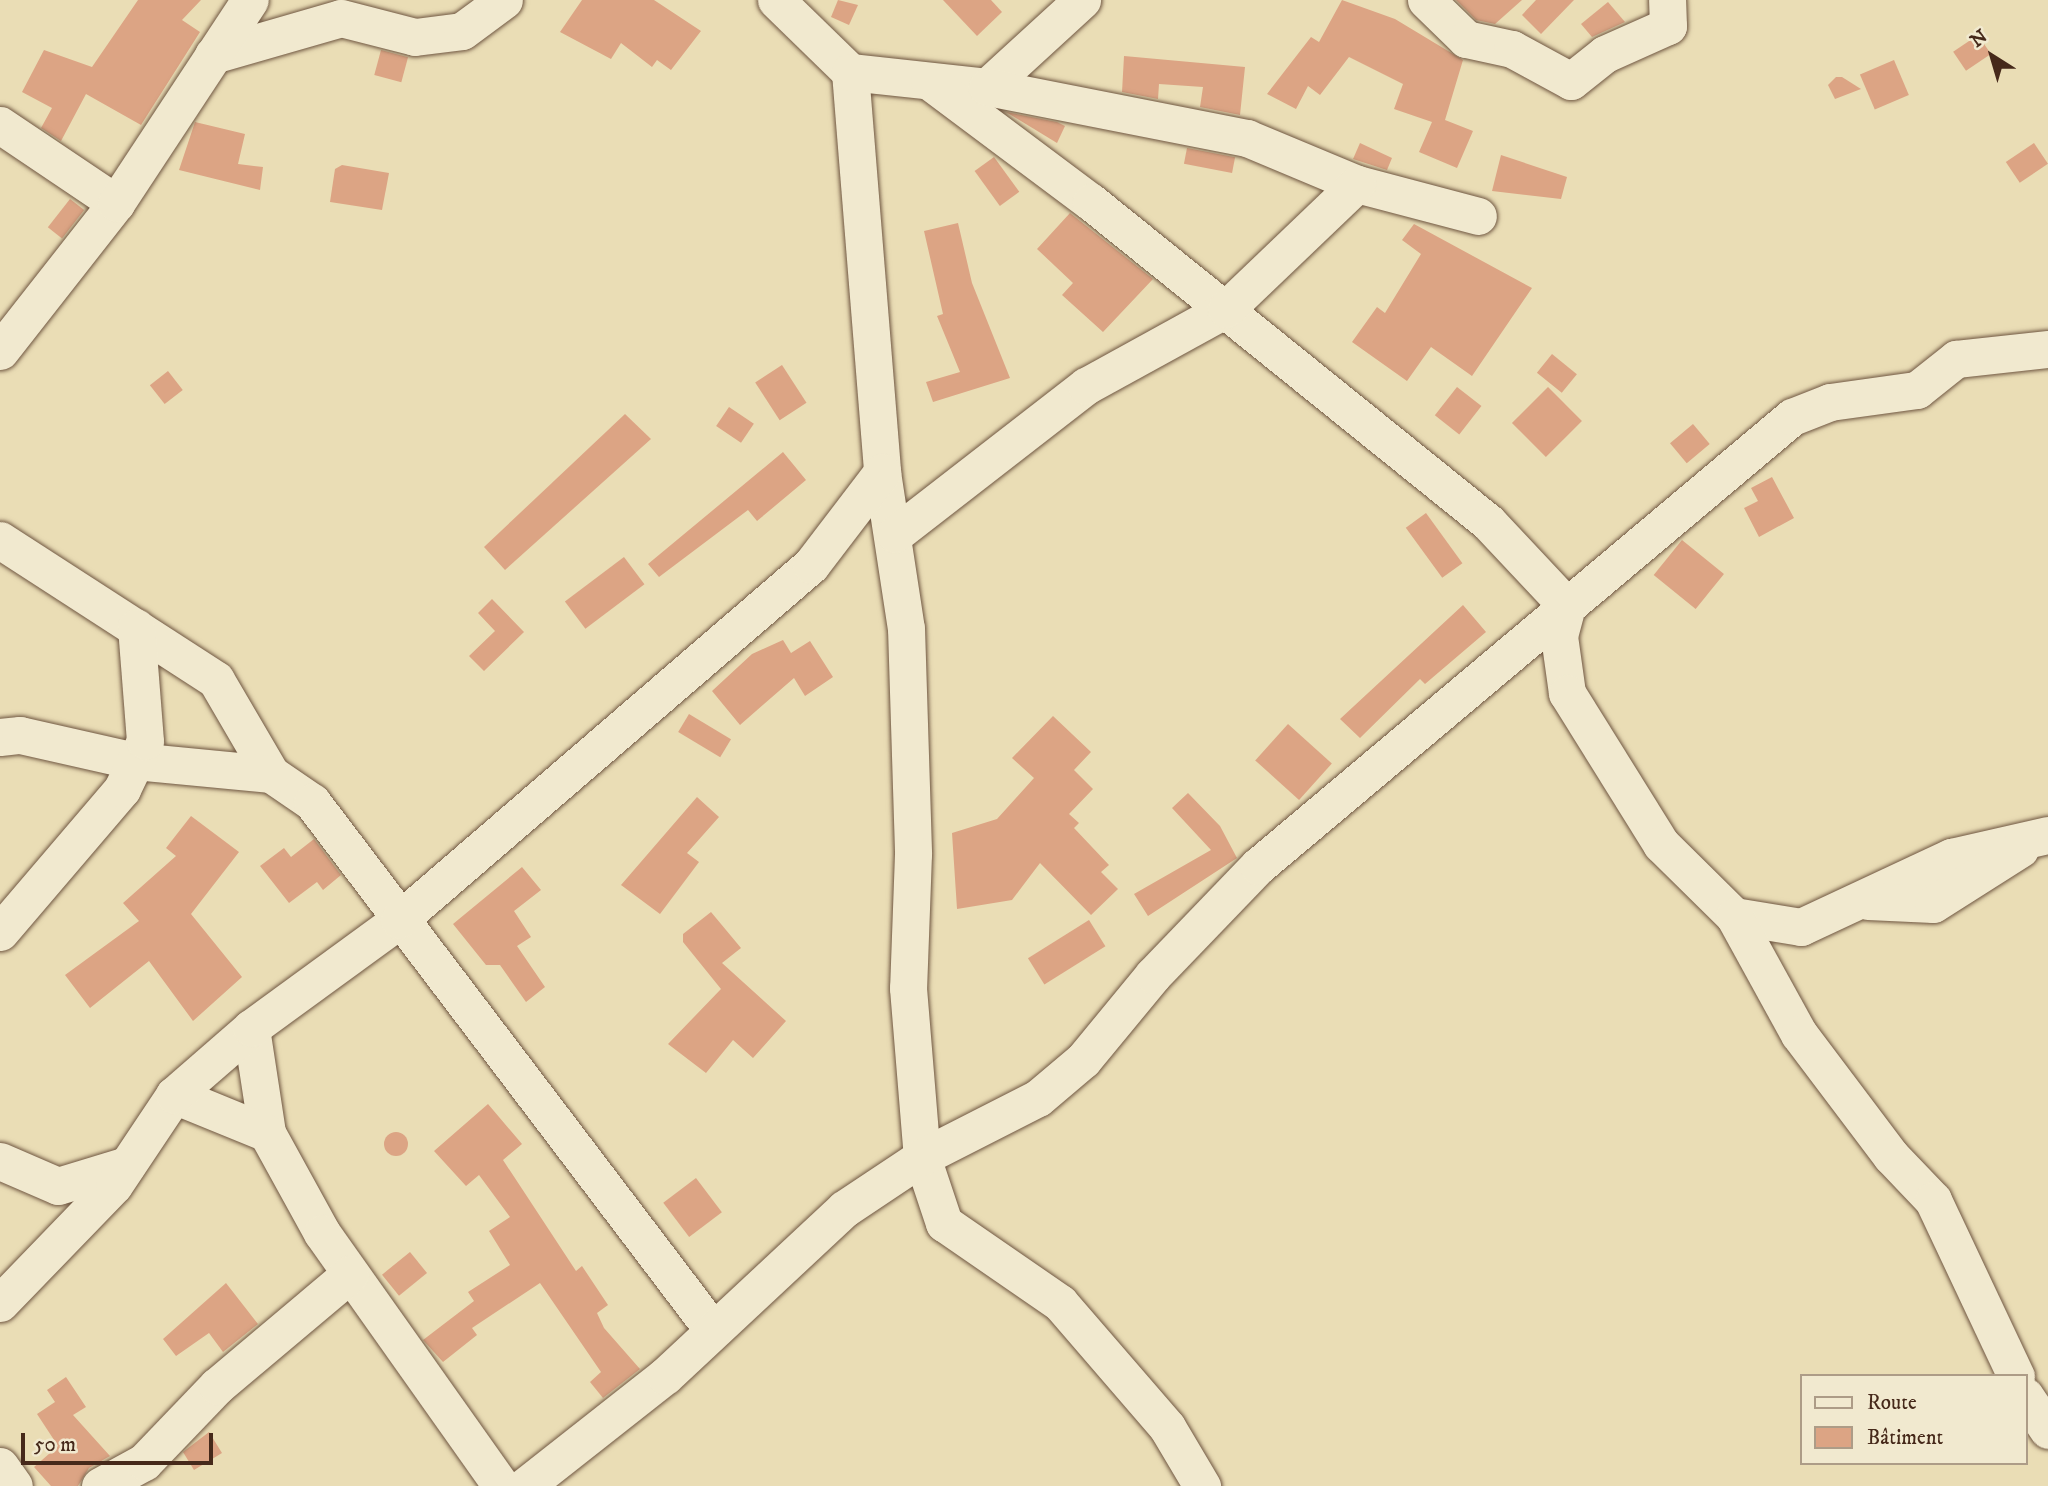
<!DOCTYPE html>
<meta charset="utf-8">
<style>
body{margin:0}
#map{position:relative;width:2048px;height:1486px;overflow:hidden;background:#eaddb5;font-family:"IM FELL DW Pica",serif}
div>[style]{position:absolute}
.building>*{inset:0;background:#dca484;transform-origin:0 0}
.round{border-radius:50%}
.roads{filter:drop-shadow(0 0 2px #6f5641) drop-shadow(0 0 2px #6f5641)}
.minor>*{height:37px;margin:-18.5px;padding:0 18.5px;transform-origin:18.5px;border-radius:18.5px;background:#f1e9cf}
span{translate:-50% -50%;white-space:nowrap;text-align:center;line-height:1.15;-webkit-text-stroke:7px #f1e9cf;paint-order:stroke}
.legend{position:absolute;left:1800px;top:1374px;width:228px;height:91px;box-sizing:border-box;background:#f1e9cf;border:2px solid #ad9c87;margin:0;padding:9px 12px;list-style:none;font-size:21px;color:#46291a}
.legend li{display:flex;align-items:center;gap:14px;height:35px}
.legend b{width:35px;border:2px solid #ad9c87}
.north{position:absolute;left:1957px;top:21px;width:70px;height:70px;-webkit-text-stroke:5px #f1e9cf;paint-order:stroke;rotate:323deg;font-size:19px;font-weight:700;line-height:28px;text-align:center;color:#46291a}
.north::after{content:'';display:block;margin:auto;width:24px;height:32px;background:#46291a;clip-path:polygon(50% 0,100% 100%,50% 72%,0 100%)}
.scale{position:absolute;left:21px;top:1433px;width:192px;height:32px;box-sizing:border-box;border:4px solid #46291a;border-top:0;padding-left:9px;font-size:21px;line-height:24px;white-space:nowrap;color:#46291a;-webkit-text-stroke:5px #f1e9cf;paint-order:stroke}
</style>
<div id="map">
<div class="building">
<i style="clip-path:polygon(138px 0,201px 0,182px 20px,200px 32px,141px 125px,86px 94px,61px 141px,41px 128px,52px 108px,22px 92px,44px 50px,92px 67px)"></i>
<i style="clip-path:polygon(582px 0,654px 0,701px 31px,671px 70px,657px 60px,652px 67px,621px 43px,611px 59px,560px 32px)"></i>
<i style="clip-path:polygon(838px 0,858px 5px,849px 25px,831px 17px)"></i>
<i style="clip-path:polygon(943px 0,991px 0,1002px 12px,977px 36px)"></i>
<i style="clip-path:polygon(1342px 0,1395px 19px,1463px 60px,1445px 120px,1473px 131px,1457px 168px,1419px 152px,1432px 122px,1394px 109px,1403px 84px,1349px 57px,1320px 95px,1308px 86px,1296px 109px,1267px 94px,1311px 37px,1319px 42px)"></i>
<i style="clip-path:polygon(1456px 0,1522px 0,1495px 24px,1476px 20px)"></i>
<i style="clip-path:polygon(1536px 0,1574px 0,1541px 34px,1522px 15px)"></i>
<i style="clip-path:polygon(1608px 2px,1625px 22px,1592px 37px,1581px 24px)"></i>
<i style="left:1978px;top:35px;width:23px;height:30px;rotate:56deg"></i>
<i style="left:381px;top:50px;width:28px;height:26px;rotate:15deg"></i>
<i style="clip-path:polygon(1124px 56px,1245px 67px,1240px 115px,1200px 107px,1203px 87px,1159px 84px,1158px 99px,1122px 92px)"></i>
<i style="left:1894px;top:60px;width:38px;height:37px;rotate:67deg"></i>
<i style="clip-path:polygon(1836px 77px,1842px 77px,1861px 89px,1835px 99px,1828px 85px)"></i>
<i style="clip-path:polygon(1006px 112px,1057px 122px,1065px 126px,1057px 143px)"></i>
<i style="clip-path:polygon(195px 122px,245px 134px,238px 164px,263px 167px,260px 190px,179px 170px)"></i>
<i style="clip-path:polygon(1360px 143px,1392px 158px,1387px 170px,1353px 159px)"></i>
<i style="left:2034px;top:143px;width:25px;height:34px;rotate:56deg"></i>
<i style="left:1187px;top:148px;width:49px;height:16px;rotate:11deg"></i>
<i style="clip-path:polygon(1501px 155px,1567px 177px,1561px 199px,1492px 191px)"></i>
<i style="left:994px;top:157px;width:43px;height:24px;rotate:54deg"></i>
<i style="clip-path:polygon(342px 165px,389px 173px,382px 210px,330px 202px,335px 169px)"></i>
<i style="left:70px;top:199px;width:18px;height:36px;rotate:38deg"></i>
<i style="clip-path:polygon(1070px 213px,1153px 279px,1103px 332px,1062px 295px,1073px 283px,1037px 249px)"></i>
<i style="clip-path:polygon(958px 223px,972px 283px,1010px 378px,933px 402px,926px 382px,960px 372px,937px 316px,943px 314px,924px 231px)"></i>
<i style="clip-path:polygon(1414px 224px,1532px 288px,1472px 376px,1431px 347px,1407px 381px,1352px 342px,1377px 307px,1385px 313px,1421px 254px,1402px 240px)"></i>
<i style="left:1552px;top:354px;width:32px;height:24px;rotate:39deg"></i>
<i style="left:782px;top:365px;width:45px;height:32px;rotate:57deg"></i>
<i style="left:168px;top:371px;width:24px;height:23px;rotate:52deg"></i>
<i style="left:1457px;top:387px;width:31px;height:36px;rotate:38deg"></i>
<i style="left:1548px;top:387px;width:48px;height:51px;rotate:45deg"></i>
<i style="left:729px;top:407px;width:30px;height:23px;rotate:34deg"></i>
<i style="clip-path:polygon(625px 414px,651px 439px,505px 570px,484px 547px)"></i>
<i style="left:1693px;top:424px;width:26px;height:30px;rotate:50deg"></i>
<i style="clip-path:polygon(783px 452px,806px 480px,757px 521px,748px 510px,659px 577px,648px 564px)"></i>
<i style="clip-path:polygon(1772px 477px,1794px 518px,1759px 537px,1744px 508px,1758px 501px,1751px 488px)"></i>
<i style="left:1426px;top:513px;width:62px;height:25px;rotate:54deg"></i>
<i style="left:1682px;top:540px;width:54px;height:45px;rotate:39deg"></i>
<i style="left:624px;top:557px;width:34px;height:74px;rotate:53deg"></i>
<i style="clip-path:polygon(492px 599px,524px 632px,484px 671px,469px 656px,495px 631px,478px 613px)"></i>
<i style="clip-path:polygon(1463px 605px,1486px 632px,1425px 684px,1420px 679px,1360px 738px,1340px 719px)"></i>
<i style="clip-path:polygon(783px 640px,791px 653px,810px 641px,833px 677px,805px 696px,794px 678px,740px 725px,712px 691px,752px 654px)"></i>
<i style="left:689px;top:714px;width:49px;height:21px;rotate:31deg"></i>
<i style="clip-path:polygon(1053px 716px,1091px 752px,1074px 770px,1093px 789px,1069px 814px,1079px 823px,1074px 828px,1109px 865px,1101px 872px,1118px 889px,1091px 915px,1040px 863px,1012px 900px,957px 909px,952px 833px,997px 819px,1034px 778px,1012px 758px)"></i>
<i style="left:1288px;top:724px;width:59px;height:49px;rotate:42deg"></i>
<i style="clip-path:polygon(1188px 793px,1220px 826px,1237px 858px,1148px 916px,1134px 894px,1211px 850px,1172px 808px)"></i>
<i style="clip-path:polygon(697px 797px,719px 817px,687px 853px,699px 862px,660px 914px,621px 885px)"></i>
<i style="clip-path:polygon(191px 816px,239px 852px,191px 914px,242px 977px,193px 1021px,149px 961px,90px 1008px,65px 975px,139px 921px,123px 903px,176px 856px,166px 848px)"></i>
<i style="clip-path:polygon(314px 839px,341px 875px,323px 890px,317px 882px,289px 903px,260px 866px,284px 848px,291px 857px)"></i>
<i style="clip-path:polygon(522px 867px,541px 890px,514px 911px,531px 937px,517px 946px,545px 987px,526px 1002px,500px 965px,486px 965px,453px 924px)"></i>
<i style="clip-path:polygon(711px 912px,741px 948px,722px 963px,786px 1021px,753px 1058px,733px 1040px,706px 1073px,668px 1044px,721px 989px,683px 942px,683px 934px)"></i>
<i style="left:1089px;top:920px;width:31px;height:72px;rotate:58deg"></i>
<i style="clip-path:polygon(488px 1104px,522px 1144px,503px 1160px,576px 1271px,582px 1266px,608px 1305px,597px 1313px,604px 1328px,640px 1369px,603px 1398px,590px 1382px,601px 1372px,540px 1283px,472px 1328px,477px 1335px,443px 1362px,423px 1340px,474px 1301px,468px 1292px,510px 1265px,489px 1231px,510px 1217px,479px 1175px,466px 1186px,434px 1151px)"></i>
<i class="round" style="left:384px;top:1132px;width:24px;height:24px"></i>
<i style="left:696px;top:1178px;width:43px;height:41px;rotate:53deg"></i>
<i style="left:410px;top:1252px;width:27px;height:36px;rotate:51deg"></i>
<i style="clip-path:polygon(226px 1283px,258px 1324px,223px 1352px,209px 1333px,176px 1356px,163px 1339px)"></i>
<i style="clip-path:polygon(66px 1377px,86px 1407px,73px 1415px,110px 1456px,89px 1468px,78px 1486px,51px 1486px,34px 1467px,58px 1446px,37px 1414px,55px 1402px,47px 1390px)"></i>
<i style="clip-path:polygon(209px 1432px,222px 1453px,194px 1470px,183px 1452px)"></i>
</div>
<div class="roads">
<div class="minor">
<i style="left:776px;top:0;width:103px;rotate:44.2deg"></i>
<i style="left:850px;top:72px;width:401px;rotate:85.4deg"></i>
<i style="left:882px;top:472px;width:158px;rotate:81.3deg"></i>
<i style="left:906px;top:628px;width:226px;rotate:88.2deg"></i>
<i style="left:913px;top:854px;width:134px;rotate:92.1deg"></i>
<i style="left:908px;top:988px;width:170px;rotate:85.3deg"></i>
<i style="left:922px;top:1157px;width:70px;rotate:71.6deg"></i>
<i style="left:944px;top:1223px;width:141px;rotate:34.6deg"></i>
<i style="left:1060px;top:1303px;width:164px;rotate:49.2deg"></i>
<i style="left:1167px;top:1427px;width:69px;rotate:59.3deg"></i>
<i style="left:1426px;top:0;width:56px;rotate:44.3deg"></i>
<i style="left:1466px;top:39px;width:47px;rotate:12.3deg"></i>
<i style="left:1512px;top:49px;width:67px;rotate:28.5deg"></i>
<i style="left:1571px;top:81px;width:43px;rotate:-38.5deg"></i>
<i style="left:1605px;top:54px;width:69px;rotate:-24deg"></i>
<i style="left:1668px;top:26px;width:26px;rotate:-92deg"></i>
<i style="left:213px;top:55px;width:133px;rotate:-16.1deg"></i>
<i style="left:341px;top:18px;width:76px;rotate:14.4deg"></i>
<i style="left:415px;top:37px;width:47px;rotate:-7.3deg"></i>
<i style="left:462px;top:31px;width:52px;rotate:-36.4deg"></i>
<i style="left:850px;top:72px;width:138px;rotate:6.2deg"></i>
<i style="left:987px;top:87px;width:129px;rotate:-42.5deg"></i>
<i style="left:929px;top:81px;width:202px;rotate:36.8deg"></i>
<i style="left:1091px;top:202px;width:510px;rotate:38.87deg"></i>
<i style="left:1488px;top:522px;width:115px;rotate:46.8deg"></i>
<i style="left:1567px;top:606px;width:31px;rotate:105deg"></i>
<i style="left:1559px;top:636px;width:58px;rotate:82deg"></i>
<i style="left:1567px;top:693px;width:178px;rotate:58.1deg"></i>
<i style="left:1661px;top:844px;width:103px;rotate:44.6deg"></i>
<i style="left:1734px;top:916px;width:68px;rotate:9.3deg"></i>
<i style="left:1801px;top:927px;width:166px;rotate:-25deg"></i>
<i style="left:1951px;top:857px;width:99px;rotate:-12.8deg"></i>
<i style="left:987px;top:87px;width:265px;rotate:11.1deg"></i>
<i style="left:1247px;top:138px;width:119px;rotate:22.7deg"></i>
<i style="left:1357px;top:184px;width:125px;rotate:14.8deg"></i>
<i style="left:0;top:125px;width:140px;rotate:33.9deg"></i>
<i style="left:0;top:351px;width:188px;rotate:-51.9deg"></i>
<i style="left:116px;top:203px;width:243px;rotate:-56.6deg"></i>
<i style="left:895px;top:534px;width:242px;rotate:-37.8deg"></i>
<i style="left:1086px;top:386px;width:160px;rotate:-28.8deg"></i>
<i style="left:1226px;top:309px;width:181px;rotate:-43.7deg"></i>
<i style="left:0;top:540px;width:257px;rotate:32.9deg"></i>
<i style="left:216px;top:680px;width:109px;rotate:59.7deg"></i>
<i style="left:271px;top:774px;width:50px;rotate:34.3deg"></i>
<i style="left:312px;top:802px;width:662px;rotate:52.8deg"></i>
<i style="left:0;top:737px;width:20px;rotate:-6deg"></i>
<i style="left:20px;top:735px;width:118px;rotate:12.7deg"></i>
<i style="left:135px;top:761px;width:137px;rotate:5.5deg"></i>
<i style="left:1868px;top:901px;width:65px;rotate:2.6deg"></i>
<i style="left:1933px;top:904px;width:103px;rotate:-32.3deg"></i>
<i style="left:1734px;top:916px;width:135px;rotate:61.2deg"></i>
<i style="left:1799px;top:1034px;width:153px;rotate:53deg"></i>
<i style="left:1891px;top:1156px;width:61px;rotate:46.3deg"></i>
<i style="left:1933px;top:1200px;width:195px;rotate:64.8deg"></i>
<i style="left:0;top:932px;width:188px;rotate:-49.5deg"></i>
<i style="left:122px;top:789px;width:53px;rotate:-64.4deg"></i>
<i style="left:145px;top:741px;width:114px;rotate:-94.5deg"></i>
<i style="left:251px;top:1028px;width:106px;rotate:81.3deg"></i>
<i style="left:267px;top:1133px;width:114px;rotate:61.2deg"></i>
<i style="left:322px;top:1233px;width:310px;rotate:54.7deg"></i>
<i style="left:174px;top:1095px;width:100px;rotate:22.2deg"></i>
<i style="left:0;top:1161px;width:63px;rotate:23.3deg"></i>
<i style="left:58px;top:1186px;width:72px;rotate:-16.9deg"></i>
<i style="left:0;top:1303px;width:164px;rotate:-46deg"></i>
<i style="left:114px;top:1185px;width:108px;rotate:-56.3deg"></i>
<i style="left:174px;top:1095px;width:102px;rotate:-41deg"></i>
<i style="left:251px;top:1028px;width:183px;rotate:-36.1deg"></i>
<i style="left:399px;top:920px;width:544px;rotate:-40.75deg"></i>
<i style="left:811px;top:565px;width:117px;rotate:-52.6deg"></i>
<i style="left:2025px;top:1396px;width:41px;rotate:55.9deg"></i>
<i style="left:0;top:1466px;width:24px;rotate:55deg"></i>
<i style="left:100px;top:1486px;width:50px;rotate:-28.6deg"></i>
<i style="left:144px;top:1462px;width:105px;rotate:-46.2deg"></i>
<i style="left:217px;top:1386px;width:174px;rotate:-40.1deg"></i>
<i style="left:525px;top:1486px;width:178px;rotate:-38.2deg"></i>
<i style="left:665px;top:1376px;width:245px;rotate:-43deg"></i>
<i style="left:844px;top:1209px;width:94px;rotate:-33.7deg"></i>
<i style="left:922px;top:1157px;width:130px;rotate:-27deg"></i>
<i style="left:1038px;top:1098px;width:59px;rotate:-40.2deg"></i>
<i style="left:1083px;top:1060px;width:110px;rotate:-50.5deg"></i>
<i style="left:1153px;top:975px;width:151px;rotate:-46.1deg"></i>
<i style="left:1258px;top:866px;width:698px;rotate:-40.06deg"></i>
<i style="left:1792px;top:417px;width:41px;rotate:-21.5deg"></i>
<i style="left:1830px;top:402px;width:88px;rotate:-7.9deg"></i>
<i style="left:1917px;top:390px;width:50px;rotate:-38.5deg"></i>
<i style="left:1956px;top:359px;width:93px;rotate:-6.2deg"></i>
</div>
</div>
<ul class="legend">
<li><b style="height:9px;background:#f1e9cf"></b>Route</li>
<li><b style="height:19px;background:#dca484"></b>Bâtiment</li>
</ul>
<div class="north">N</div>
<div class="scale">50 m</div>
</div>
